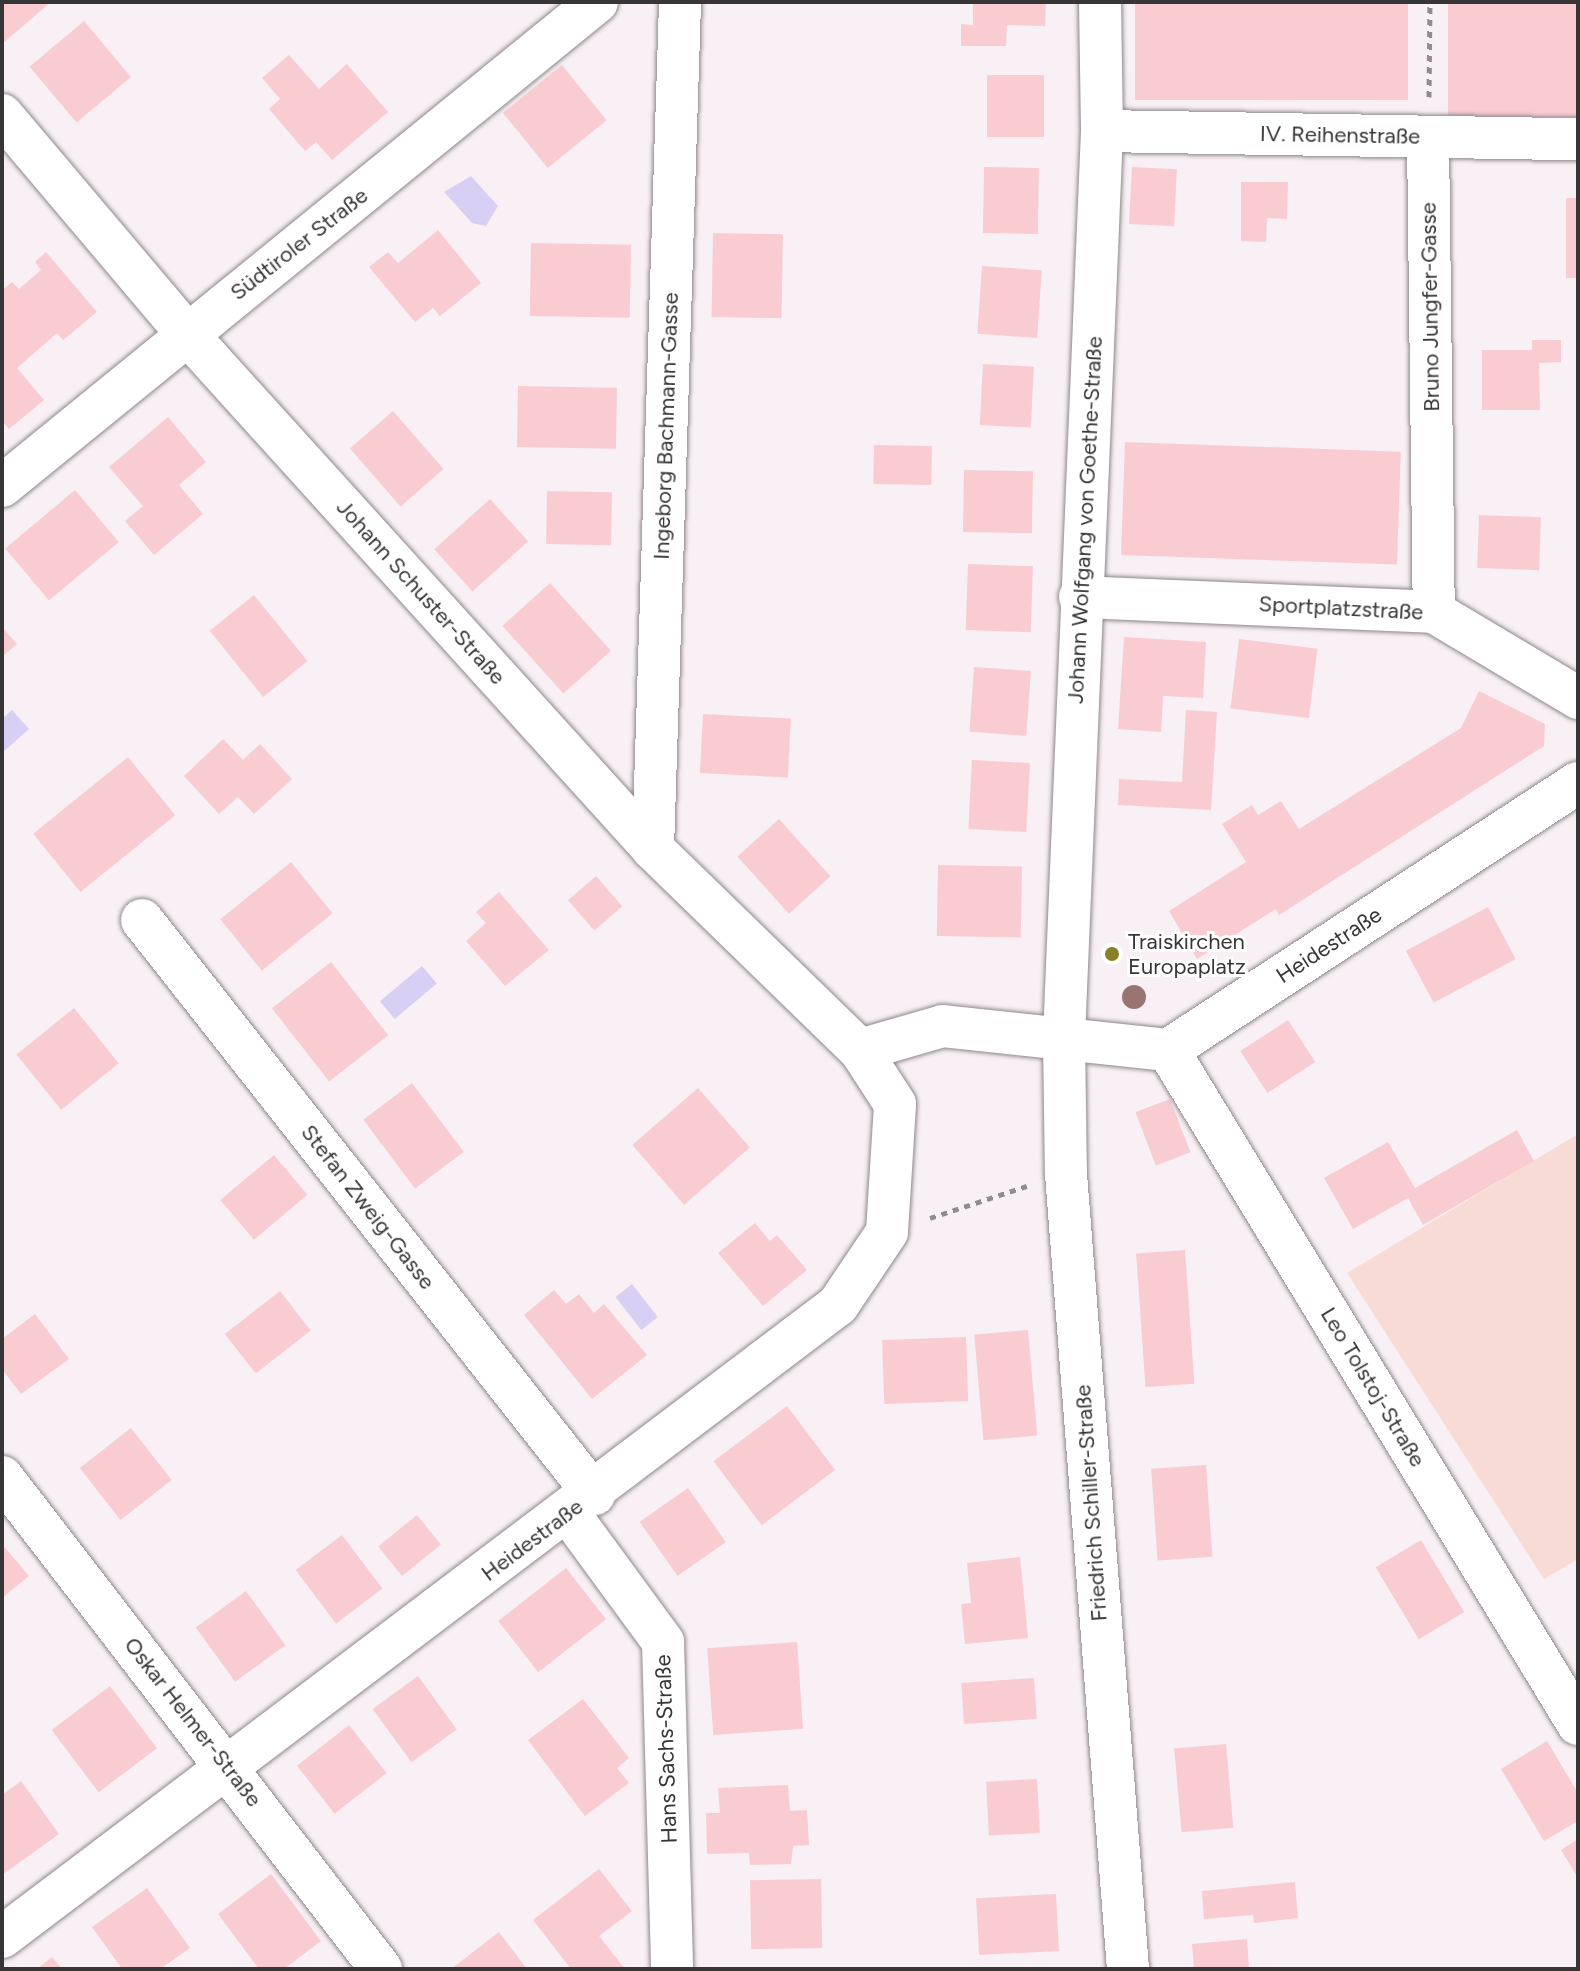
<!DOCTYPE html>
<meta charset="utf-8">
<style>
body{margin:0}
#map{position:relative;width:1580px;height:1971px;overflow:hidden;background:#f8f0f4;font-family:Figtree,sans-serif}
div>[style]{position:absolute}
.green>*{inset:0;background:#f8dbd4}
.water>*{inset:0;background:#d8cff4;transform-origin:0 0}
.building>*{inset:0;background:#f9ccd2;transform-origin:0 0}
.path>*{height:5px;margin-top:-2.5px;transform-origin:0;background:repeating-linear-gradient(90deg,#908b8e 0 6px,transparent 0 12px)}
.roads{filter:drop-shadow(0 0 2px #8e878b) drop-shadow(0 0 2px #8e878b)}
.minor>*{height:42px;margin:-21px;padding:0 21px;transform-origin:21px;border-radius:21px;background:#fff}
.trees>*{width:24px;height:24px;margin:-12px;border-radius:50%;background:#9a7471}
.dots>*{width:22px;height:22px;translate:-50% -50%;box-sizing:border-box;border:4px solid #fff;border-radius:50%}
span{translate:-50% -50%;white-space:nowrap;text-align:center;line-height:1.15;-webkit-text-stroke:6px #fff;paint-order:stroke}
.street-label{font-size:22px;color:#383537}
.poi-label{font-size:22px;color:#383537}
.left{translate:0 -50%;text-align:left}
.frame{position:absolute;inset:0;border:4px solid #383537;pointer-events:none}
</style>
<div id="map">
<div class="green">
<i style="clip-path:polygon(1578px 1134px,1578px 1559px,1544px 1579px,1347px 1273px)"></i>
</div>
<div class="water">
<i style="clip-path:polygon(471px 176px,498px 206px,486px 226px,472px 223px,444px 192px)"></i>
<i style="clip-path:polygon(12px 710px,29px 729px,2px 753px,2px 719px)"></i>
<i style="left:422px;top:966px;width:23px;height:55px;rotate:50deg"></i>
<i style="left:632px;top:1284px;width:42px;height:21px;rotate:52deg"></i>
</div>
<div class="building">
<i style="clip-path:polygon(2px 2px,51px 2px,2px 44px)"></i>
<i style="clip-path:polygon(973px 2px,1046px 2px,1045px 26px,1007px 25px,1006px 46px,961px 46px,961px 24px,973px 25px)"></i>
<i style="left:1135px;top:2px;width:273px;height:98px"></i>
<i style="left:1448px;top:2px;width:130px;height:115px"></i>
<i style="left:84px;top:21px;width:73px;height:71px;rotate:50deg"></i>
<i style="clip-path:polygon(289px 55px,319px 89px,347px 64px,388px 112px,332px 160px,316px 142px,305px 151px,269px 109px,280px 99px,262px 78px)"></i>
<i style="left:562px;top:65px;width:71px;height:76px;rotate:51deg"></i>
<i style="left:1044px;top:75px;width:62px;height:57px;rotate:90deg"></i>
<i style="left:984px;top:167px;width:55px;height:66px;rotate:1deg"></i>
<i style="left:1132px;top:167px;width:45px;height:57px;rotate:3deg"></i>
<i style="clip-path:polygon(1241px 182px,1288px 182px,1287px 219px,1267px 218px,1266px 242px,1241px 241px)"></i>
<i style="left:1566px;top:198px;width:12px;height:80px"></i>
<i style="clip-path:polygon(438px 230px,481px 283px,440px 316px,433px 308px,415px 322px,369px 267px,388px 252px,398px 263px)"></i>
<i style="left:713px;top:233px;width:70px;height:84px;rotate:1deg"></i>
<i style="left:531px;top:243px;width:100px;height:73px;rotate:1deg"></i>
<i style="clip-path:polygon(46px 252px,97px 312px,63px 340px,57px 333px,17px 368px,44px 400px,9px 429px,2px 421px,2px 290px,12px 282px,19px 289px,41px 270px,35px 262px)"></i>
<i style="left:982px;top:266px;width:60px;height:68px;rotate:4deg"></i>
<i style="clip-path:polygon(1532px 340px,1561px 340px,1561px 362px,1539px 363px,1540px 410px,1482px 410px,1482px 350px,1532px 350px)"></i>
<i style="left:983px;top:364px;width:51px;height:61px;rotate:3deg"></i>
<i style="left:518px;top:386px;width:99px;height:61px;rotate:1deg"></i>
<i style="left:393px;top:411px;width:77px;height:57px;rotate:49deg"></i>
<i style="clip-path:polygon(168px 417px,206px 462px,179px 485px,203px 514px,154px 555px,125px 521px,143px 506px,109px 467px)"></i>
<i style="left:1125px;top:442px;width:276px;height:113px;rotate:2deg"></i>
<i style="left:874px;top:445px;width:58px;height:39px;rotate:1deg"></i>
<i style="left:964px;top:470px;width:69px;height:62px;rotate:1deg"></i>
<i style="left:75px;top:490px;width:68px;height:91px;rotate:50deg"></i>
<i style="left:547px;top:491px;width:65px;height:53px;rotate:1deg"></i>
<i style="left:490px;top:499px;width:57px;height:75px;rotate:48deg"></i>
<i style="left:1479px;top:515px;width:62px;height:53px;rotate:2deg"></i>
<i style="left:968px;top:564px;width:65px;height:66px;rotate:2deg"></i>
<i style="left:550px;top:583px;width:91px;height:64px;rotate:48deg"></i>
<i style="left:254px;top:595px;width:85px;height:57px;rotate:51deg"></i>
<i style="clip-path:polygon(2px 627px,17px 644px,2px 657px)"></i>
<i style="clip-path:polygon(1124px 637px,1206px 642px,1203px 698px,1163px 696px,1161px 732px,1118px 729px)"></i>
<i style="left:1239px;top:639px;width:79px;height:70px;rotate:7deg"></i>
<i style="left:974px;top:667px;width:57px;height:65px;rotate:4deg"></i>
<i style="clip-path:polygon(1479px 691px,1545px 724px,1544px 746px,1279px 915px,1276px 909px,1197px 959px,1169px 911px,1246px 862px,1222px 824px,1252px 805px,1258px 815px,1281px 801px,1299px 829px,1461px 728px)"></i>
<i style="clip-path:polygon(1186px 710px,1217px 712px,1211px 810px,1118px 805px,1119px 779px,1182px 782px)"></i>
<i style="left:703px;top:714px;width:88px;height:59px;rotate:3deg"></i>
<i style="clip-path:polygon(223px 739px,243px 760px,260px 744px,292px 779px,254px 814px,238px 797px,219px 814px,184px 776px)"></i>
<i style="left:128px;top:757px;width:75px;height:122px;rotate:51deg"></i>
<i style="left:972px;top:760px;width:58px;height:69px;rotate:3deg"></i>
<i style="left:779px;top:819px;width:77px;height:56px;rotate:48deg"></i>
<i style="left:291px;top:862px;width:66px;height:91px;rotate:51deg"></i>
<i style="left:938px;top:865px;width:84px;height:71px;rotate:1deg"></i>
<i style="left:596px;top:876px;width:40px;height:37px;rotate:49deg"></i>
<i style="clip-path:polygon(499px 892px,549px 950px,505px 986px,466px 941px,486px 923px,476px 912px)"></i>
<i style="left:1488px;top:907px;width:59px;height:93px;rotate:62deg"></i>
<i style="left:331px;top:962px;width:93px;height:75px;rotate:52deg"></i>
<i style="left:74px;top:1008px;width:71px;height:74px;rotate:51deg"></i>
<i style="left:1288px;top:1020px;width:50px;height:57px;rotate:57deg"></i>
<i style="left:412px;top:1083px;width:86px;height:61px;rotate:53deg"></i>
<i style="left:698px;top:1088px;width:79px;height:87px;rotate:49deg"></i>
<i style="left:1170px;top:1099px;width:57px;height:37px;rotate:69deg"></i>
<i style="clip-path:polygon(1517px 1130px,1534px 1161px,1423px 1225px,1408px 1198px,1353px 1229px,1324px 1178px,1388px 1142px,1415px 1188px)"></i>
<i style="left:274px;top:1155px;width:52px;height:70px;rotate:50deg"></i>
<i style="clip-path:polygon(755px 1223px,770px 1241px,777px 1235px,807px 1270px,763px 1306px,718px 1253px)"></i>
<i style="left:1185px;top:1250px;width:134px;height:49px;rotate:86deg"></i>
<i style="clip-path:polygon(554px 1290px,566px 1304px,579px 1294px,594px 1313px,604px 1304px,647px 1355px,592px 1399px,524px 1315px)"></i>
<i style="left:280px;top:1291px;width:50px;height:70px;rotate:52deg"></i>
<i style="clip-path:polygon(35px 1314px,69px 1359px,21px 1394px,2px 1369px,2px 1339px)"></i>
<i style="left:1028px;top:1330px;width:106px;height:54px;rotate:85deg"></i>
<i style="left:966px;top:1337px;width:64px;height:84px;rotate:88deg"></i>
<i style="left:787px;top:1406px;width:80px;height:92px;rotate:53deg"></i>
<i style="left:131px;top:1428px;width:66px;height:65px;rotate:52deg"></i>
<i style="left:1206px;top:1465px;width:92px;height:55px;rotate:86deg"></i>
<i style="left:688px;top:1488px;width:66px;height:59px;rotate:55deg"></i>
<i style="left:417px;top:1515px;width:38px;height:50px;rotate:51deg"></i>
<i style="left:342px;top:1535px;width:67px;height:58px;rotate:53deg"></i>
<i style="left:1421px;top:1540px;width:84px;height:53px;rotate:59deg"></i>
<i style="clip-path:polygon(2px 1544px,29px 1576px,2px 1598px)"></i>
<i style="clip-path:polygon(1020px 1557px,1028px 1638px,965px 1644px,961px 1604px,971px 1603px,967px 1563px)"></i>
<i style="left:566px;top:1568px;width:65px;height:86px;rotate:52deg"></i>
<i style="left:246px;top:1591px;width:67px;height:62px;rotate:54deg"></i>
<i style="left:797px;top:1642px;width:87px;height:90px;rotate:86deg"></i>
<i style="left:418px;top:1676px;width:66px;height:56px;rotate:54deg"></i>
<i style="left:1034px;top:1678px;width:41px;height:73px;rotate:86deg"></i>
<i style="left:110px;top:1686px;width:78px;height:73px;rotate:53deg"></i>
<i style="clip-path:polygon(583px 1699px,629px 1758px,617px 1768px,629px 1783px,585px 1816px,528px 1740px)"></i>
<i style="left:349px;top:1725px;width:61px;height:66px;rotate:52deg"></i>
<i style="clip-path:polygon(1547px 1741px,1578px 1793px,1578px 1821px,1544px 1841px,1501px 1769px)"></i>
<i style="left:1226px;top:1744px;width:84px;height:52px;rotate:85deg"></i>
<i style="left:1037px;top:1779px;width:54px;height:51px;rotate:87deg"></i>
<i style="clip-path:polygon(21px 1781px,59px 1834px,2px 1875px,2px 1795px)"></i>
<i style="clip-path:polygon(788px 1785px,790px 1811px,807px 1810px,809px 1845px,793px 1846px,791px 1864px,750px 1865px,749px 1853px,707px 1854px,706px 1813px,720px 1813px,718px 1788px)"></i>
<i style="clip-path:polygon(1578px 1839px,1578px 1878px,1561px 1850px)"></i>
<i style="clip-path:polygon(599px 1869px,632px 1911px,599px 1936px,625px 1969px,571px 1969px,533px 1920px)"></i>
<i style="clip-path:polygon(271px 1874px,321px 1941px,284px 1969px,259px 1969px,218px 1914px)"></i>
<i style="left:821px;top:1879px;width:69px;height:71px;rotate:89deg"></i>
<i style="clip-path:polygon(1295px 1882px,1298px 1918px,1254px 1923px,1253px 1915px,1204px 1919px,1202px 1891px)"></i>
<i style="clip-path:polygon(147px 1888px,190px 1948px,160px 1969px,122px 1969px,92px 1927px)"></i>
<i style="left:1056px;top:1894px;width:57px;height:80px;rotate:87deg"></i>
<i style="clip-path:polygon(499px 1932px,527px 1969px,451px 1969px)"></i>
<i style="clip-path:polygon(1247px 1939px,1249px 1969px,1194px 1969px,1192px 1944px)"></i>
<i style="clip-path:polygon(52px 1957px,62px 1969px,37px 1969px)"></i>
</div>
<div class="path">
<i style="left:1429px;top:97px;width:95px;rotate:-89.4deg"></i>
<i style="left:930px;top:1218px;width:102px;rotate:-18.3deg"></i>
</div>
<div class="roads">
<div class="minor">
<i style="left:1100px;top:2px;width:129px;rotate:89.1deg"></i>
<i style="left:1102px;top:131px;width:907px;rotate:92.4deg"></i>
<i style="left:1064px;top:1037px;width:137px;rotate:89.2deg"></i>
<i style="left:1066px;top:1174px;width:797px;rotate:85.54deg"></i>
<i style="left:2px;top:115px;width:285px;rotate:49.8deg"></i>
<i style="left:186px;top:333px;width:696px;rotate:47.85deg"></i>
<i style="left:653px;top:849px;width:289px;rotate:44.2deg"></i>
<i style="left:1102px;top:131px;width:476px;rotate:1deg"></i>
<i style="left:1428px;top:137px;width:475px;rotate:89.3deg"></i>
<i style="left:2px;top:486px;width:767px;rotate:-39.13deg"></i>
<i style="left:1080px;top:597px;width:354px;rotate:2.4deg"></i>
<i style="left:1434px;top:612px;width:168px;rotate:30.8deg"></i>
<i style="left:653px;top:849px;width:847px;rotate:-88.17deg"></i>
<i style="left:142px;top:920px;width:731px;rotate:51.78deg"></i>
<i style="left:1168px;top:1050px;width:789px;rotate:58.69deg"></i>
<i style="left:2px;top:1477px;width:621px;rotate:52.39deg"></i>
<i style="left:568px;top:1512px;width:161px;rotate:53.8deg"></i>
<i style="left:663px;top:1642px;width:327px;rotate:88.4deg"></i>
<i style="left:2px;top:1937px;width:1048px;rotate:-37.09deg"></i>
<i style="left:838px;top:1305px;width:88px;rotate:-56.1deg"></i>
<i style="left:887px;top:1232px;width:128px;rotate:-86.4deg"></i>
<i style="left:895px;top:1104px;width:64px;rotate:-122.9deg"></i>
<i style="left:860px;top:1050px;width:86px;rotate:-16.1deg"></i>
<i style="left:943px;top:1026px;width:226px;rotate:6.1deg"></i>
<i style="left:1168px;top:1050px;width:489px;rotate:-33.1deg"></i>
</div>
</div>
<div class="trees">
<i style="left:1134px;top:997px"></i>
</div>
<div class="dots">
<i style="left:1112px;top:954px;background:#878028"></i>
</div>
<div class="street-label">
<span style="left:1340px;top:135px;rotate:1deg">IV. Reihenstraße</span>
<span style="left:299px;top:244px;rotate:-38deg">Südtiroler Straße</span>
<span style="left:1430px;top:307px;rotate:-91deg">Bruno Jungfer-Gasse</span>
<span style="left:666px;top:426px;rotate:-88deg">Ingeborg Bachmann-Gasse</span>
<span style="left:1085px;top:520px;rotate:-87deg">Johann Wolfgang von Goethe-Straße</span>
<span style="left:421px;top:592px;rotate:48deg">Johann Schuster-Straße</span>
<span style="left:1341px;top:608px;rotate:3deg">Sportplatzstraße</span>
<span style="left:1329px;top:945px;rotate:-33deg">Heidestraße</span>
<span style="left:368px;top:1207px;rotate:52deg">Stefan Zweig-Gasse</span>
<span style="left:1373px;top:1387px;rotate:59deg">Leo Tolstoj-Straße</span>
<span style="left:1091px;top:1503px;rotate:-94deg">Friedrich Schiller-Straße</span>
<span style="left:532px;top:1540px;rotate:-37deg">Heidestraße</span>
<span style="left:193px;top:1722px;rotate:52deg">Oskar Helmer-Straße</span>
<span style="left:666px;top:1749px;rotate:-92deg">Hans Sachs-Straße</span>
</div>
<div class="poi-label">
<span class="left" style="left:1128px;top:954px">Traiskirchen<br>Europaplatz</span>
</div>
<div class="frame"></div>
</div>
